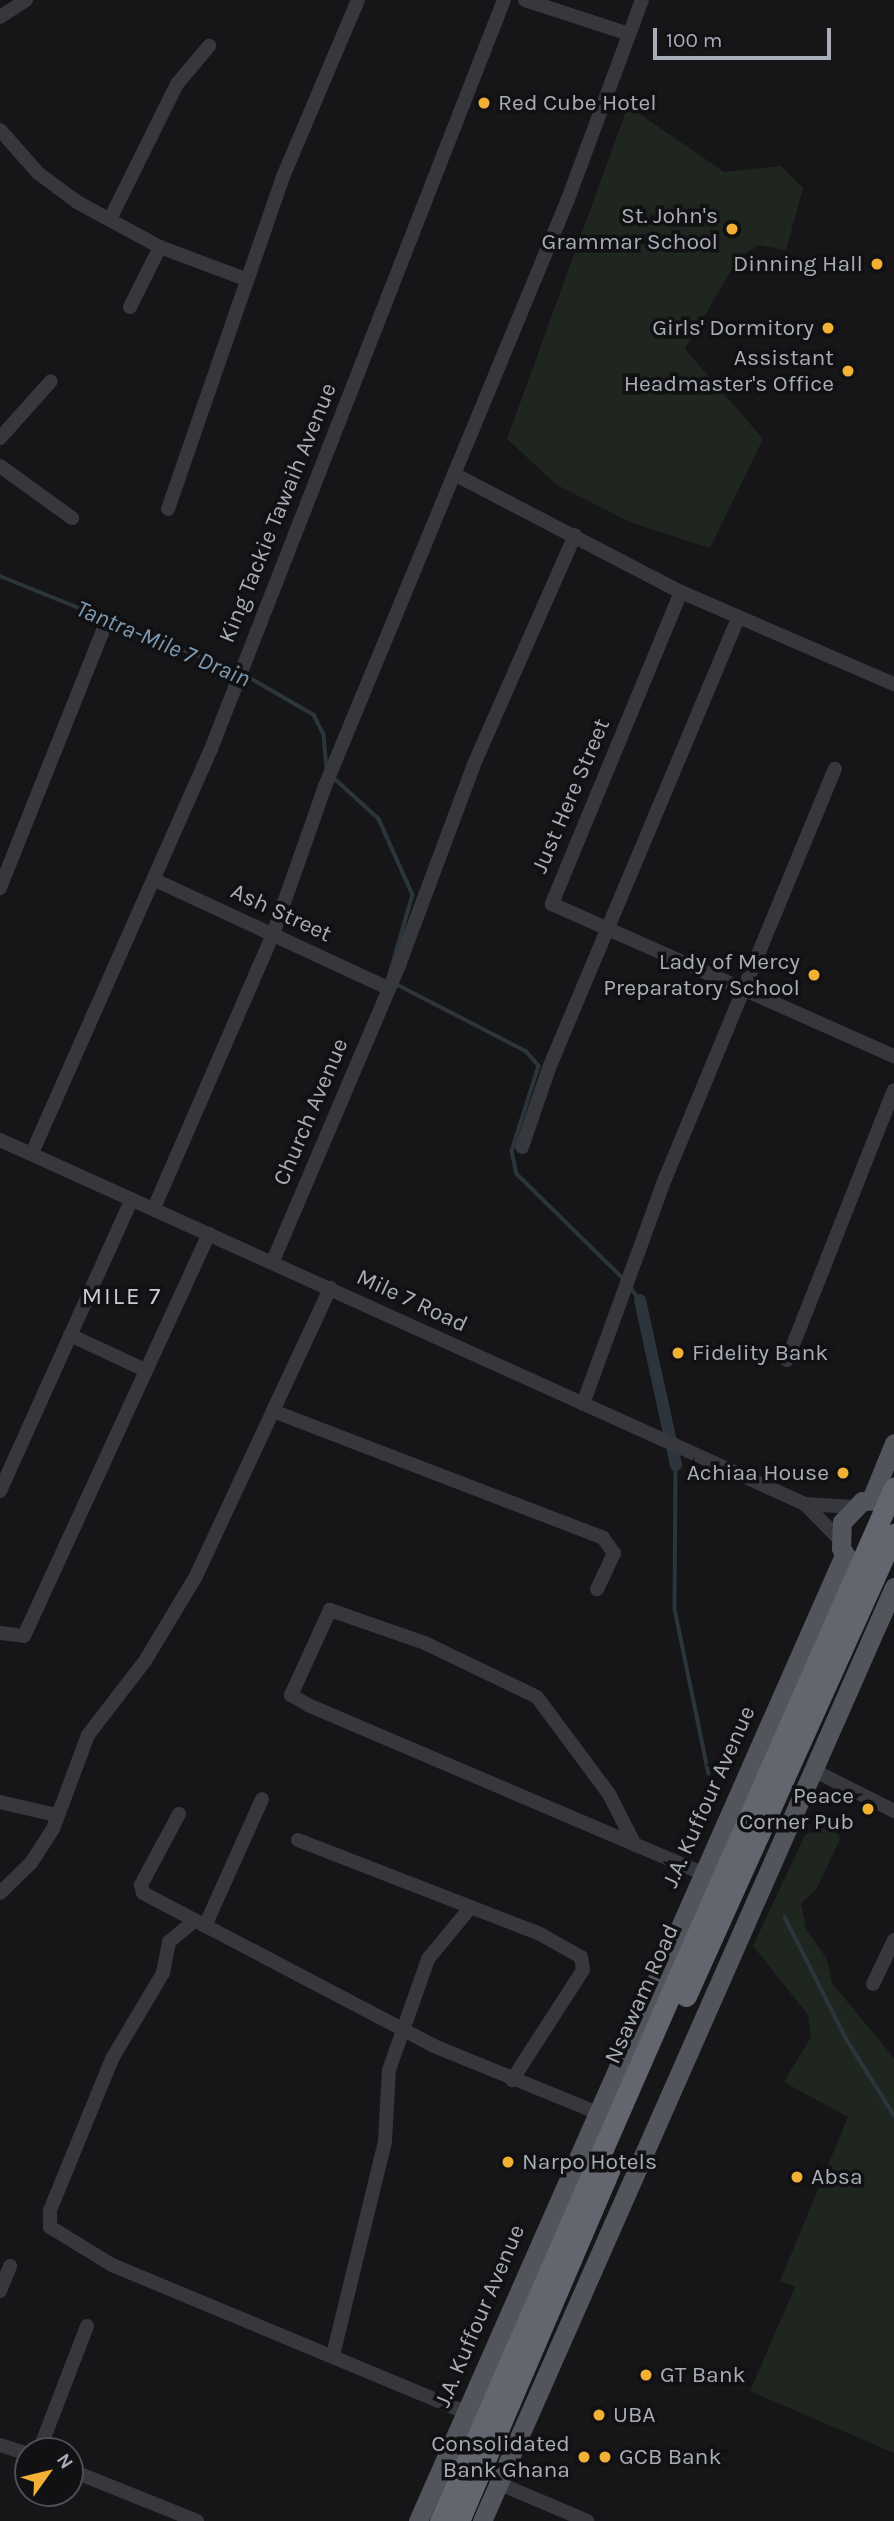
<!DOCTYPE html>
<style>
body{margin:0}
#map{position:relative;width:894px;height:2521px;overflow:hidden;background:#161618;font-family:Karla,sans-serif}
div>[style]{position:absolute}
.green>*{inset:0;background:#1e261f}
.stream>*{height:3.5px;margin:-1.75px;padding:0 1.75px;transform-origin:1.75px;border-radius:1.75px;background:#2c353c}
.canal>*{height:12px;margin:-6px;padding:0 6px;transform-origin:6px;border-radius:6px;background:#2c353c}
.minor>*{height:14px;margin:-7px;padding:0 7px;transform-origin:7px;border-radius:7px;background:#37383d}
.major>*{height:19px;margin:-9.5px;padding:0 9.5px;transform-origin:9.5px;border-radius:9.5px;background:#53555c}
.highway>*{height:21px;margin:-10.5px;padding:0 10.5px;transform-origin:10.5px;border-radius:10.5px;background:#63666e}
.highway-bridge>*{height:21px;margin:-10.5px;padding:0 10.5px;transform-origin:10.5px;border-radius:10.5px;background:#63666e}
.dots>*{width:19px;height:19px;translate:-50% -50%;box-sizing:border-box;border:4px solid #111113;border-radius:50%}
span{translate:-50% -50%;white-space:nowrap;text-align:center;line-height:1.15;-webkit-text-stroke:7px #111113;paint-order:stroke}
.poi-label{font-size:23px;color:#a8adb8}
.left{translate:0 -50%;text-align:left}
.right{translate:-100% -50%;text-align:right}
.street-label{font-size:23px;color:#a8adb8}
.water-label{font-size:24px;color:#7f9bb3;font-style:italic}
.neighbourhood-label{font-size:24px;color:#c9ccd4;letter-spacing:2px}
.north{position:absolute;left:14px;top:2437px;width:70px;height:70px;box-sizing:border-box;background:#111113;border:2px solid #4d4f55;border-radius:50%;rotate:56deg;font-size:19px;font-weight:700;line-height:28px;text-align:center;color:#a8adb8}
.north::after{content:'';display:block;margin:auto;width:24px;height:32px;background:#f2b134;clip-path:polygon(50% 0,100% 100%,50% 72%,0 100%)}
.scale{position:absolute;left:653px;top:28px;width:178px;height:32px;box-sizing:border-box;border:4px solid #a8adb8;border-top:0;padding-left:9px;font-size:21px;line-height:24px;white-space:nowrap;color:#a8adb8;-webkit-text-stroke:5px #111113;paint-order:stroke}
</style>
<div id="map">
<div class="green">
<i style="clip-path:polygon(628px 106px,724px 172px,781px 166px,803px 188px,786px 250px,758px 245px,738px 259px,685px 349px,763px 439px,710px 548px,632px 523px,557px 485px,507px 439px)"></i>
<i style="clip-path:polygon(820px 1828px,836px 1830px,840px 1839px,816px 1890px,801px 1903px,806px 1929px,827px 1959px,832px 1983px,894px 2058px,894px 2453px,750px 2391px,795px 2287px,780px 2281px,848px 2117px,784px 2082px,811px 2037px,808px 2015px,753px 1946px,805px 1835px)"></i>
</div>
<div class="stream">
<i style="left:0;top:576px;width:257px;rotate:22deg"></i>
<i style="left:245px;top:675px;width:80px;rotate:30.1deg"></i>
<i style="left:314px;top:715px;width:22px;rotate:63deg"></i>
<i style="left:324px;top:735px;width:33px;rotate:85deg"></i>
<i style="left:333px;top:777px;width:62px;rotate:42.4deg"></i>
<i style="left:379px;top:819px;width:83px;rotate:65.9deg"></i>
<i style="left:413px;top:895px;width:82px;rotate:106.2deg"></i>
<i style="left:396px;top:984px;width:146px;rotate:27.3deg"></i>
<i style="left:526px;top:1051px;width:20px;rotate:49deg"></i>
<i style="left:539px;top:1066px;width:89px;rotate:107.6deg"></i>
<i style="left:512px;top:1151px;width:24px;rotate:78deg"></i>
<i style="left:517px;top:1174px;width:150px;rotate:44.5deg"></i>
<i style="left:631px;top:1288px;width:15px;rotate:53deg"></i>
<i style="left:676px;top:1465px;width:144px;rotate:90.4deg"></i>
<i style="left:675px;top:1609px;width:168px;rotate:78.4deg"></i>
<i style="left:785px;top:1917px;width:138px;rotate:63.2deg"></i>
<i style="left:847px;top:2040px;width:89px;rotate:57.9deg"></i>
</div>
<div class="canal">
<i style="left:640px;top:1300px;width:169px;rotate:77.7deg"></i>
</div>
<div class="minor">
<i style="left:525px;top:0;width:109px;rotate:18.1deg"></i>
<i style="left:0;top:17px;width:31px;rotate:-33deg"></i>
<i style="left:0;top:130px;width:57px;rotate:48.5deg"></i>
<i style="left:38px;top:173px;width:49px;rotate:36.6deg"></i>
<i style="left:77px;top:202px;width:94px;rotate:28.5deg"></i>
<i style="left:160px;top:247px;width:91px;rotate:20.6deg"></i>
<i style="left:110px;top:219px;width:151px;rotate:-63.6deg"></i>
<i style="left:177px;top:84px;width:50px;rotate:-49.9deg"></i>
<i style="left:130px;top:307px;width:67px;rotate:-63.4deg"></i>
<i style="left:0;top:438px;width:76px;rotate:-48.2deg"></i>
<i style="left:0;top:466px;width:89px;rotate:35.8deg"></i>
<i style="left:454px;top:474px;width:256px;rotate:27.5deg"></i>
<i style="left:681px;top:592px;width:232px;rotate:23.4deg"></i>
<i style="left:168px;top:509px;width:349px;rotate:-70.9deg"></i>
<i style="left:282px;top:179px;width:194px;rotate:-67deg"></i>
<i style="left:681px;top:592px;width:338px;rotate:112.5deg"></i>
<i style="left:552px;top:904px;width:374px;rotate:24deg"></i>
<i style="left:155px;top:880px;width:257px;rotate:24.9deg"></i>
<i style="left:0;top:888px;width:282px;rotate:-68.2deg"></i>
<i style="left:0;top:1140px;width:883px;rotate:24.33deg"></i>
<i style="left:805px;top:1504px;width:50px;rotate:45.8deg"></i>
<i style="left:522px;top:1147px;width:83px;rotate:-71.1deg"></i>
<i style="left:549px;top:1068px;width:487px;rotate:-67.2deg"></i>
<i style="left:32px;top:1153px;width:442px;rotate:-66.1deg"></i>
<i style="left:211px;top:749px;width:804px;rotate:-68.64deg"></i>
<i style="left:154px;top:1208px;width:299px;rotate:-66.5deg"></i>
<i style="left:273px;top:934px;width:157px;rotate:-70.6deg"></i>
<i style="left:325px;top:786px;width:635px;rotate:-67.51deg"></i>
<i style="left:568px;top:199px;width:212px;rotate:-69.6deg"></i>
<i style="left:273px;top:1261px;width:322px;rotate:-66.9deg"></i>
<i style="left:399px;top:965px;width:215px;rotate:-69.5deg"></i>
<i style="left:474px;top:764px;width:250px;rotate:-66.2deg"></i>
<i style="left:70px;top:1335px;width:83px;rotate:25deg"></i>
<i style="left:787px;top:1360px;width:290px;rotate:-68.4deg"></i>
<i style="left:583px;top:1404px;width:239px;rotate:-70deg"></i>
<i style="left:665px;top:1179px;width:444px;rotate:-67.5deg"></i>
<i style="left:273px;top:1411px;width:354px;rotate:21deg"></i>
<i style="left:603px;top:1538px;width:19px;rotate:54deg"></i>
<i style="left:614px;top:1553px;width:40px;rotate:115deg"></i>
<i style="left:0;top:1491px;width:320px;rotate:-65.7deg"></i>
<i style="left:806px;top:1504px;width:47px;rotate:3.7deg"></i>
<i style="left:0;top:1633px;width:24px;rotate:7deg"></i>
<i style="left:24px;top:1636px;width:443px;rotate:-65.3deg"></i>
<i style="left:813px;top:1770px;width:91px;rotate:26.8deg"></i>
<i style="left:0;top:1802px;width:57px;rotate:13.1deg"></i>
<i style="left:179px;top:1814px;width:81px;rotate:118.2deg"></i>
<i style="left:141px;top:1885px;width:8px;rotate:76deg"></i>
<i style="left:143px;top:1893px;width:329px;rotate:27.7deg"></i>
<i style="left:434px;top:2046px;width:177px;rotate:22.2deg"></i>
<i style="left:298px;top:1840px;width:260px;rotate:21.2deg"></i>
<i style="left:540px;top:1934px;width:47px;rotate:29.3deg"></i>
<i style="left:581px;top:1957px;width:13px;rotate:81deg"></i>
<i style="left:583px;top:1970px;width:131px;rotate:122.8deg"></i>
<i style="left:635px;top:1845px;width:57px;rotate:-117deg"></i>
<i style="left:609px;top:1794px;width:121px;rotate:-126.6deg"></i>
<i style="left:537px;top:1697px;width:124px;rotate:-154.3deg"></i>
<i style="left:425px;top:1643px;width:101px;rotate:-160.8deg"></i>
<i style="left:330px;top:1610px;width:94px;rotate:114.6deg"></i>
<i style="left:291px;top:1695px;width:20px;rotate:30deg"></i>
<i style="left:308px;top:1705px;width:427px;rotate:23.1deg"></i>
<i style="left:0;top:1893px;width:43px;rotate:-44.1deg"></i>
<i style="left:31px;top:1863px;width:40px;rotate:-57.1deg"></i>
<i style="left:53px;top:1829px;width:100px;rotate:-69.6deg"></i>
<i style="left:88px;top:1735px;width:93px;rotate:-52.4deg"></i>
<i style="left:145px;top:1661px;width:99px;rotate:-59deg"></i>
<i style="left:196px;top:1576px;width:318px;rotate:-65deg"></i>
<i style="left:194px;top:1921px;width:33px;rotate:140deg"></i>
<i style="left:169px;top:1942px;width:32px;rotate:101deg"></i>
<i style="left:163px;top:1973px;width:100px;rotate:120.7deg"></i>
<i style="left:112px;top:2059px;width:163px;rotate:112.3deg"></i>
<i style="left:50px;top:2210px;width:17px;rotate:90deg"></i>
<i style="left:50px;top:2227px;width:73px;rotate:31.5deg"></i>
<i style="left:112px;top:2265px;width:383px;rotate:22.6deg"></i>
<i style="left:205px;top:1926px;width:139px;rotate:-65.8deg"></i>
<i style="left:873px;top:1984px;width:49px;rotate:-64.5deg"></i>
<i style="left:0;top:2291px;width:27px;rotate:-68deg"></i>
<i style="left:333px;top:2355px;width:220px;rotate:-76.3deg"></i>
<i style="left:385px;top:2141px;width:71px;rotate:-86.8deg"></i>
<i style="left:389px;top:2070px;width:118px;rotate:-70.6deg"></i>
<i style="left:428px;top:1959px;width:66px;rotate:-50.5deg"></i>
<i style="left:0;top:2445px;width:29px;rotate:18deg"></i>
<i style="left:39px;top:2451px;width:134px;rotate:-69deg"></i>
<i style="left:70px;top:2470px;width:137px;rotate:21.9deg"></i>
<i style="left:498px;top:2483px;width:97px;rotate:23.1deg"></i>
</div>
<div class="major">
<i style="left:872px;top:1497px;width:58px;rotate:-67.8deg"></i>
<i style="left:851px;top:1563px;width:18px;rotate:-124deg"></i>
<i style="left:841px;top:1548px;width:26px;rotate:-88deg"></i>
<i style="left:842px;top:1522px;width:29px;rotate:-46deg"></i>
<i style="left:862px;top:1501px;width:32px;rotate:-2deg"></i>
<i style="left:418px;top:2521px;width:1056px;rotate:-66.2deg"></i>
<i style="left:482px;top:2521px;width:1021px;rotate:-66.2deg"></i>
</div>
<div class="highway">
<i style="left:440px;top:2521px;width:581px;rotate:-66.35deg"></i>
<i style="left:459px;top:2521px;width:383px;rotate:-66.8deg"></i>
</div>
<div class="highway-bridge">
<i style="left:673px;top:1989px;width:548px;rotate:-66.2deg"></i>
<i style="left:686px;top:1996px;width:507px;rotate:-65.76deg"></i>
</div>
<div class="dots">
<i style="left:484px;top:103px;background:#f2b134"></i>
<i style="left:732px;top:229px;background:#f2b134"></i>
<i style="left:877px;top:264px;background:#f2b134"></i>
<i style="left:828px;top:328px;background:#f2b134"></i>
<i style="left:848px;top:371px;background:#f2b134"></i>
<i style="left:814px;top:975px;background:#f2b134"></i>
<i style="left:678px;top:1353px;background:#f2b134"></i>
<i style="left:843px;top:1473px;background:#f2b134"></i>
<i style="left:868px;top:1809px;background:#f2b134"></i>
<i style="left:508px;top:2162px;background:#f2b134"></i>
<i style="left:797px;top:2177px;background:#f2b134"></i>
<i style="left:646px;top:2375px;background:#f2b134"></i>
<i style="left:599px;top:2415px;background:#f2b134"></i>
<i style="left:584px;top:2457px;background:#f2b134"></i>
<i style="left:605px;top:2457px;background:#f2b134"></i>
</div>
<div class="poi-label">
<span class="left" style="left:498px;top:103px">Red Cube Hotel</span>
<span class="right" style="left:718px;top:229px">St. John's<br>Grammar School</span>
<span class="right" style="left:863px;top:264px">Dinning Hall</span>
<span class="right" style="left:814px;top:328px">Girls' Dormitory</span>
<span class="right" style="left:834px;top:371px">Assistant<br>Headmaster's Office</span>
<span class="right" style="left:800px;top:975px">Lady of Mercy<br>Preparatory School</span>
<span class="left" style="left:692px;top:1353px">Fidelity Bank</span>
<span class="right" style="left:829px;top:1473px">Achiaa House</span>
<span class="right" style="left:854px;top:1809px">Peace<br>Corner Pub</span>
<span class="left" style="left:522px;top:2162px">Narpo Hotels</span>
<span class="left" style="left:811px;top:2177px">Absa</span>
<span class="left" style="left:660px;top:2375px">GT Bank</span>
<span class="left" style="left:613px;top:2415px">UBA</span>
<span class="right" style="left:570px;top:2457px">Consolidated<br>Bank Ghana</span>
<span class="left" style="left:619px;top:2457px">GCB Bank</span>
</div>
<div class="street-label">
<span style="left:278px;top:513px;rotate:-68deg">King Tackie Tawaih Avenue</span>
<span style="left:571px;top:796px;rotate:-67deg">Just Here Street</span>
<span style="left:281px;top:913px;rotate:25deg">Ash Street</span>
<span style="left:311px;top:1112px;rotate:-67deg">Church Avenue</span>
<span style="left:412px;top:1301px;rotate:25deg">Mile 7 Road</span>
<span style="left:709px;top:1797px;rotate:-66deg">J.A. Kuffour Avenue</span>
<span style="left:642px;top:1994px;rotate:-66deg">Nsawam Road</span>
<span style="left:480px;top:2316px;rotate:-67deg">J.A. Kuffour Avenue</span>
</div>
<div class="water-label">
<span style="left:163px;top:644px;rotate:23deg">Tantra-Mile 7 Drain</span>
</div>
<div class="neighbourhood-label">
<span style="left:122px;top:1297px">MILE 7</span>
</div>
<div class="north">N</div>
<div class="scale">100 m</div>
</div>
